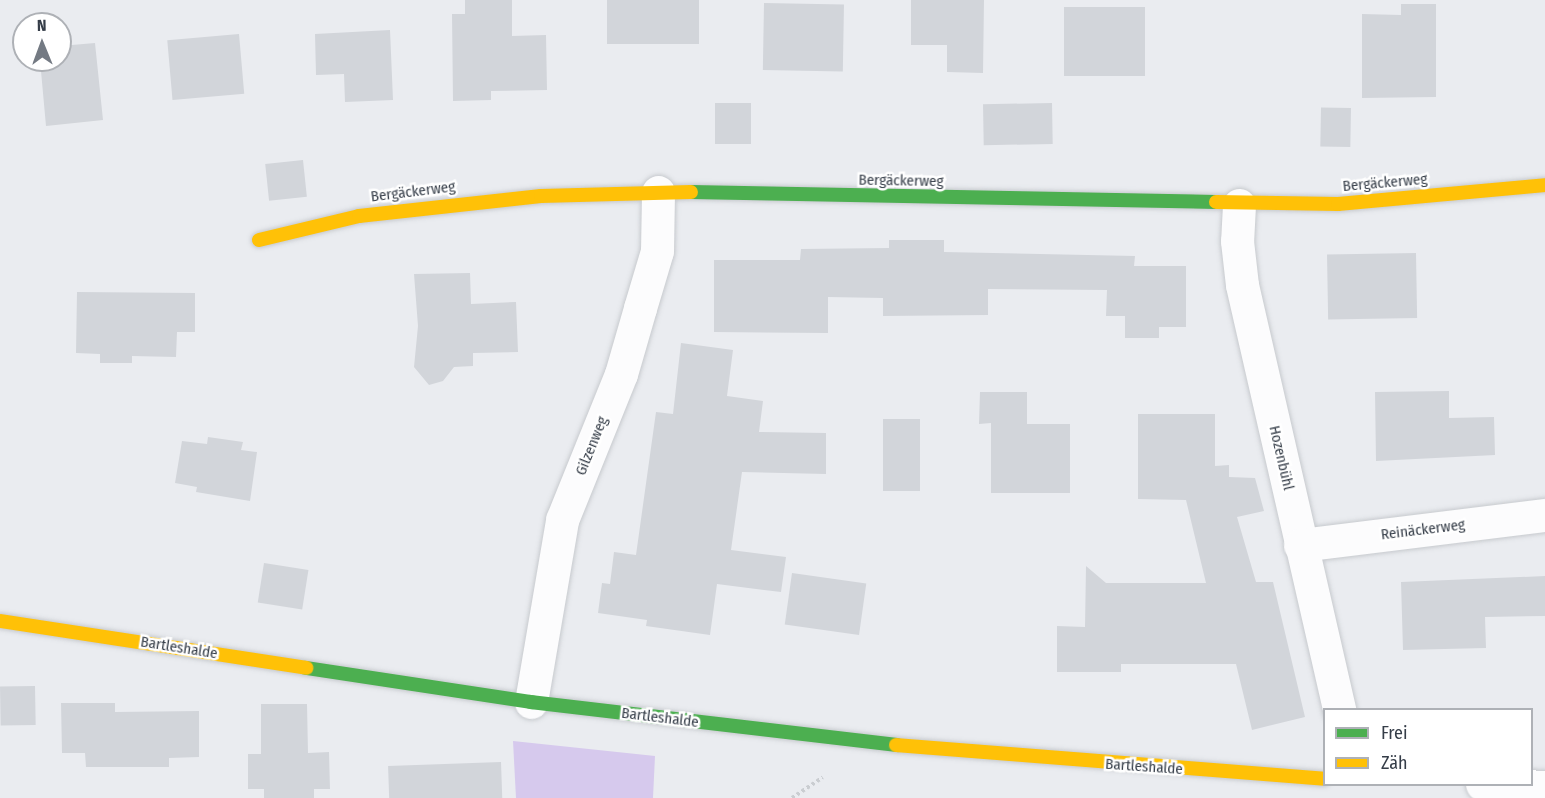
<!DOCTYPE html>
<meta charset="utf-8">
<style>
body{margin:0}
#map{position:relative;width:1545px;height:798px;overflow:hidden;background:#eaecf0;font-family:"Fira Sans Condensed",sans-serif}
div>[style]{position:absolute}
.green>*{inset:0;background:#d6c9ed}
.building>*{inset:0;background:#d2d5da;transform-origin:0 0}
.path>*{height:4px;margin-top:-2px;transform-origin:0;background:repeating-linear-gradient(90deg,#cacdd1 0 3px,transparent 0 6px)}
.roads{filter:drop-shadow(0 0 2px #c7cace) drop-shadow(0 0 2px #c7cace)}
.street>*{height:33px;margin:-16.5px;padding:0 16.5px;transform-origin:16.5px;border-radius:16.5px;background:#fcfcfd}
.fast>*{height:14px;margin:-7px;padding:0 7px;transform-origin:7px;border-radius:7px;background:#4caf50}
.slow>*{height:14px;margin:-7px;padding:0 7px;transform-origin:7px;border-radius:7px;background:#ffc107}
span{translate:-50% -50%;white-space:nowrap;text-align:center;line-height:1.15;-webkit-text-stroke:5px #fff;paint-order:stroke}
.street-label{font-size:15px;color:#353d48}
.legend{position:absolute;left:1323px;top:708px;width:210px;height:78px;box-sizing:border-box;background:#fff;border:2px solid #aeb1b6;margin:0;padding:8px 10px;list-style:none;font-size:18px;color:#353d48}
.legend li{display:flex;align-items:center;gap:12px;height:30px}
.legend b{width:30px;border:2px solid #aeb1b6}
.north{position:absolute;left:12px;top:12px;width:60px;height:60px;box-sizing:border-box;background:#fff;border:2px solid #aeb1b6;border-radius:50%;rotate:359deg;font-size:16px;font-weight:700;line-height:24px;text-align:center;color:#353d48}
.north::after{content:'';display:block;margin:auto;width:21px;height:27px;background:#747a83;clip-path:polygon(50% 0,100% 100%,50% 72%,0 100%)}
</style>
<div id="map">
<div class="green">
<i style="clip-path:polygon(513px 741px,655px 756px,653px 798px,516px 798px)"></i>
</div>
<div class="building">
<i style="clip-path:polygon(465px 0,512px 0,512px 36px,546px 35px,547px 90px,491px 91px,491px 100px,453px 101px,452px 14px,465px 14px)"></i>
<i style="left:607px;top:0;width:92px;height:44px"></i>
<i style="clip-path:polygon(911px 0,984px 0,983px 73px,947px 72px,947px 45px,911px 45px)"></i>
<i style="left:764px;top:3px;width:80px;height:67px;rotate:1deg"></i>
<i style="clip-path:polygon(1401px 4px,1436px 4px,1436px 97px,1362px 98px,1362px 14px,1401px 15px)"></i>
<i style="left:1145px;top:7px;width:69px;height:81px;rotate:90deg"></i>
<i style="clip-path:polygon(390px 30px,393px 100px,345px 102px,344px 74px,316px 75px,315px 34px)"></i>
<i style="left:239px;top:34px;width:60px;height:72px;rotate:85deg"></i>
<i style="clip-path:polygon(95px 43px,103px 120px,46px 126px,40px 60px,60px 60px,60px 46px)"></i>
<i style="left:715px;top:103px;width:36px;height:41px"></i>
<i style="left:1052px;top:103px;width:41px;height:69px;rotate:89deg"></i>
<i style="left:1351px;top:108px;width:39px;height:30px;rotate:91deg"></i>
<i style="left:303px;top:160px;width:37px;height:38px;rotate:84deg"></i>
<i style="clip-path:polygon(889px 240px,944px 240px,944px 252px,1135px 256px,1134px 266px,1186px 266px,1186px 327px,1159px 327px,1159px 338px,1125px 338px,1125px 316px,1106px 316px,1107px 290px,988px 289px,988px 315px,883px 316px,883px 298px,828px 297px,828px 333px,714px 332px,714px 260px,800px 260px,801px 249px,889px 248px)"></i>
<i style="left:1416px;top:253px;width:65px;height:89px;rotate:89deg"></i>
<i style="clip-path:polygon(470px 273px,471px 304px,516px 302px,518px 352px,473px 353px,473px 366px,454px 367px,443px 381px,429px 385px,414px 367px,418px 326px,414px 274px)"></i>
<i style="clip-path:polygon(77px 292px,195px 293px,195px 332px,177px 332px,176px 357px,132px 356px,132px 363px,100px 363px,100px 354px,76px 353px)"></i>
<i style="clip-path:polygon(681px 343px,733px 350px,727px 396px,763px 401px,759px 432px,826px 433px,826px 474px,742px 472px,731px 550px,786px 557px,781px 592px,717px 584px,710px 635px,646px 626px,647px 620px,598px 613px,602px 583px,610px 584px,614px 552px,636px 555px,656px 412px,673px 414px)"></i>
<i style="clip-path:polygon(1449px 391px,1449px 418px,1494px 417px,1495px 455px,1376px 461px,1375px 392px)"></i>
<i style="clip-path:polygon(980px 392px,1027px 392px,1027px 424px,1070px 424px,1070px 493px,991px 493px,991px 423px,979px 424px)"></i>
<i style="clip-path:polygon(1138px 414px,1215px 414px,1215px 466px,1229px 465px,1229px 477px,1255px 478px,1264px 511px,1237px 517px,1256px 582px,1273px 582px,1305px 717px,1252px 730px,1236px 664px,1121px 664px,1121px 672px,1057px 672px,1057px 626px,1085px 627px,1086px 566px,1106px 583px,1206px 583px,1186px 500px,1138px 499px)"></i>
<i style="left:883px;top:419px;width:37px;height:72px"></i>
<i style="clip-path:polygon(208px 437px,243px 442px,241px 450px,257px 452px,250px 501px,196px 492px,197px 487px,175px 483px,182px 441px,207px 444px)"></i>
<i style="left:264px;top:563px;width:45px;height:40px;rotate:9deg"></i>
<i style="left:792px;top:573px;width:75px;height:52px;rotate:8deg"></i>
<i style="clip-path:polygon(1545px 576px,1545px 616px,1485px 617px,1486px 648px,1403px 650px,1401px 582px)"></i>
<i style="left:35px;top:686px;width:39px;height:35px;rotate:89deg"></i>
<i style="clip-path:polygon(61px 703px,115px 703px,115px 712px,199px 711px,199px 757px,169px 758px,169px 767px,86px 767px,85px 753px,62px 753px)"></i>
<i style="clip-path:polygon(261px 704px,307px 704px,308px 753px,329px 752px,330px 789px,314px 789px,314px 798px,264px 798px,264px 789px,248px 789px,248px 754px,261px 754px)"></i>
<i style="left:501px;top:762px;width:36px;height:113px;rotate:88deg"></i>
</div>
<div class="path">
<i style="left:792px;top:798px;width:37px;rotate:-34deg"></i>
</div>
<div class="roads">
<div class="street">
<i style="left:1239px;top:205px;width:36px;rotate:93deg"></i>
<i style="left:1237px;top:241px;width:44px;rotate:83.5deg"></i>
<i style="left:1242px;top:285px;width:436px;rotate:77.1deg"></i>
<i style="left:1300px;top:545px;width:247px;rotate:-7deg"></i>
<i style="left:531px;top:702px;width:185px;rotate:-80.3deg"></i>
<i style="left:562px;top:520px;width:157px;rotate:-68deg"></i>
<i style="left:621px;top:374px;width:69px;rotate:-73.9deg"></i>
<i style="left:640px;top:308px;width:59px;rotate:-73.4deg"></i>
<i style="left:657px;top:251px;width:59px;rotate:-89deg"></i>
<i style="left:1482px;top:784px;width:63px;rotate:2.7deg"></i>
</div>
<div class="fast">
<i style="left:691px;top:192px;width:525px;rotate:1.09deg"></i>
<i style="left:306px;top:668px;width:228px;rotate:8.6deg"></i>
<i style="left:531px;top:702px;width:368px;rotate:6.7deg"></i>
</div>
<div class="slow">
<i style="left:1216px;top:202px;width:122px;rotate:0.9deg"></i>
<i style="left:1338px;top:204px;width:208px;rotate:-5.2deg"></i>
<i style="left:259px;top:240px;width:103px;rotate:-13.5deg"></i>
<i style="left:359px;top:216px;width:183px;rotate:-6.3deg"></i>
<i style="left:541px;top:196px;width:150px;rotate:-1.5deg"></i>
<i style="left:0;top:621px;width:310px;rotate:8.7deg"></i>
<i style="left:896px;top:745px;width:429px;rotate:4.5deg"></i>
</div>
</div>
<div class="street-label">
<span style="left:901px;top:181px;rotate:1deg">Bergäckerweg</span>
<span style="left:1385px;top:183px;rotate:-5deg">Bergäckerweg</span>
<span style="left:413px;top:192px;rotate:-7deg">Bergäckerweg</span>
<span style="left:592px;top:446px;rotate:-68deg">Gilzenweg</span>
<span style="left:1281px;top:458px;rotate:77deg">Hozenbühl</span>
<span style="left:1423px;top:530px;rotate:-7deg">Reinäckerweg</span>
<span style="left:179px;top:648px;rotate:9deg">Bartleshalde</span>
<span style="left:660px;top:718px;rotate:7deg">Bartleshalde</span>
<span style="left:1144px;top:767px;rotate:4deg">Bartleshalde</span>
</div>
<ul class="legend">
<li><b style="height:8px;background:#4caf50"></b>Frei</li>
<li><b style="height:8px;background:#ffc107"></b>Zäh</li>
</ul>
<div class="north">N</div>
</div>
